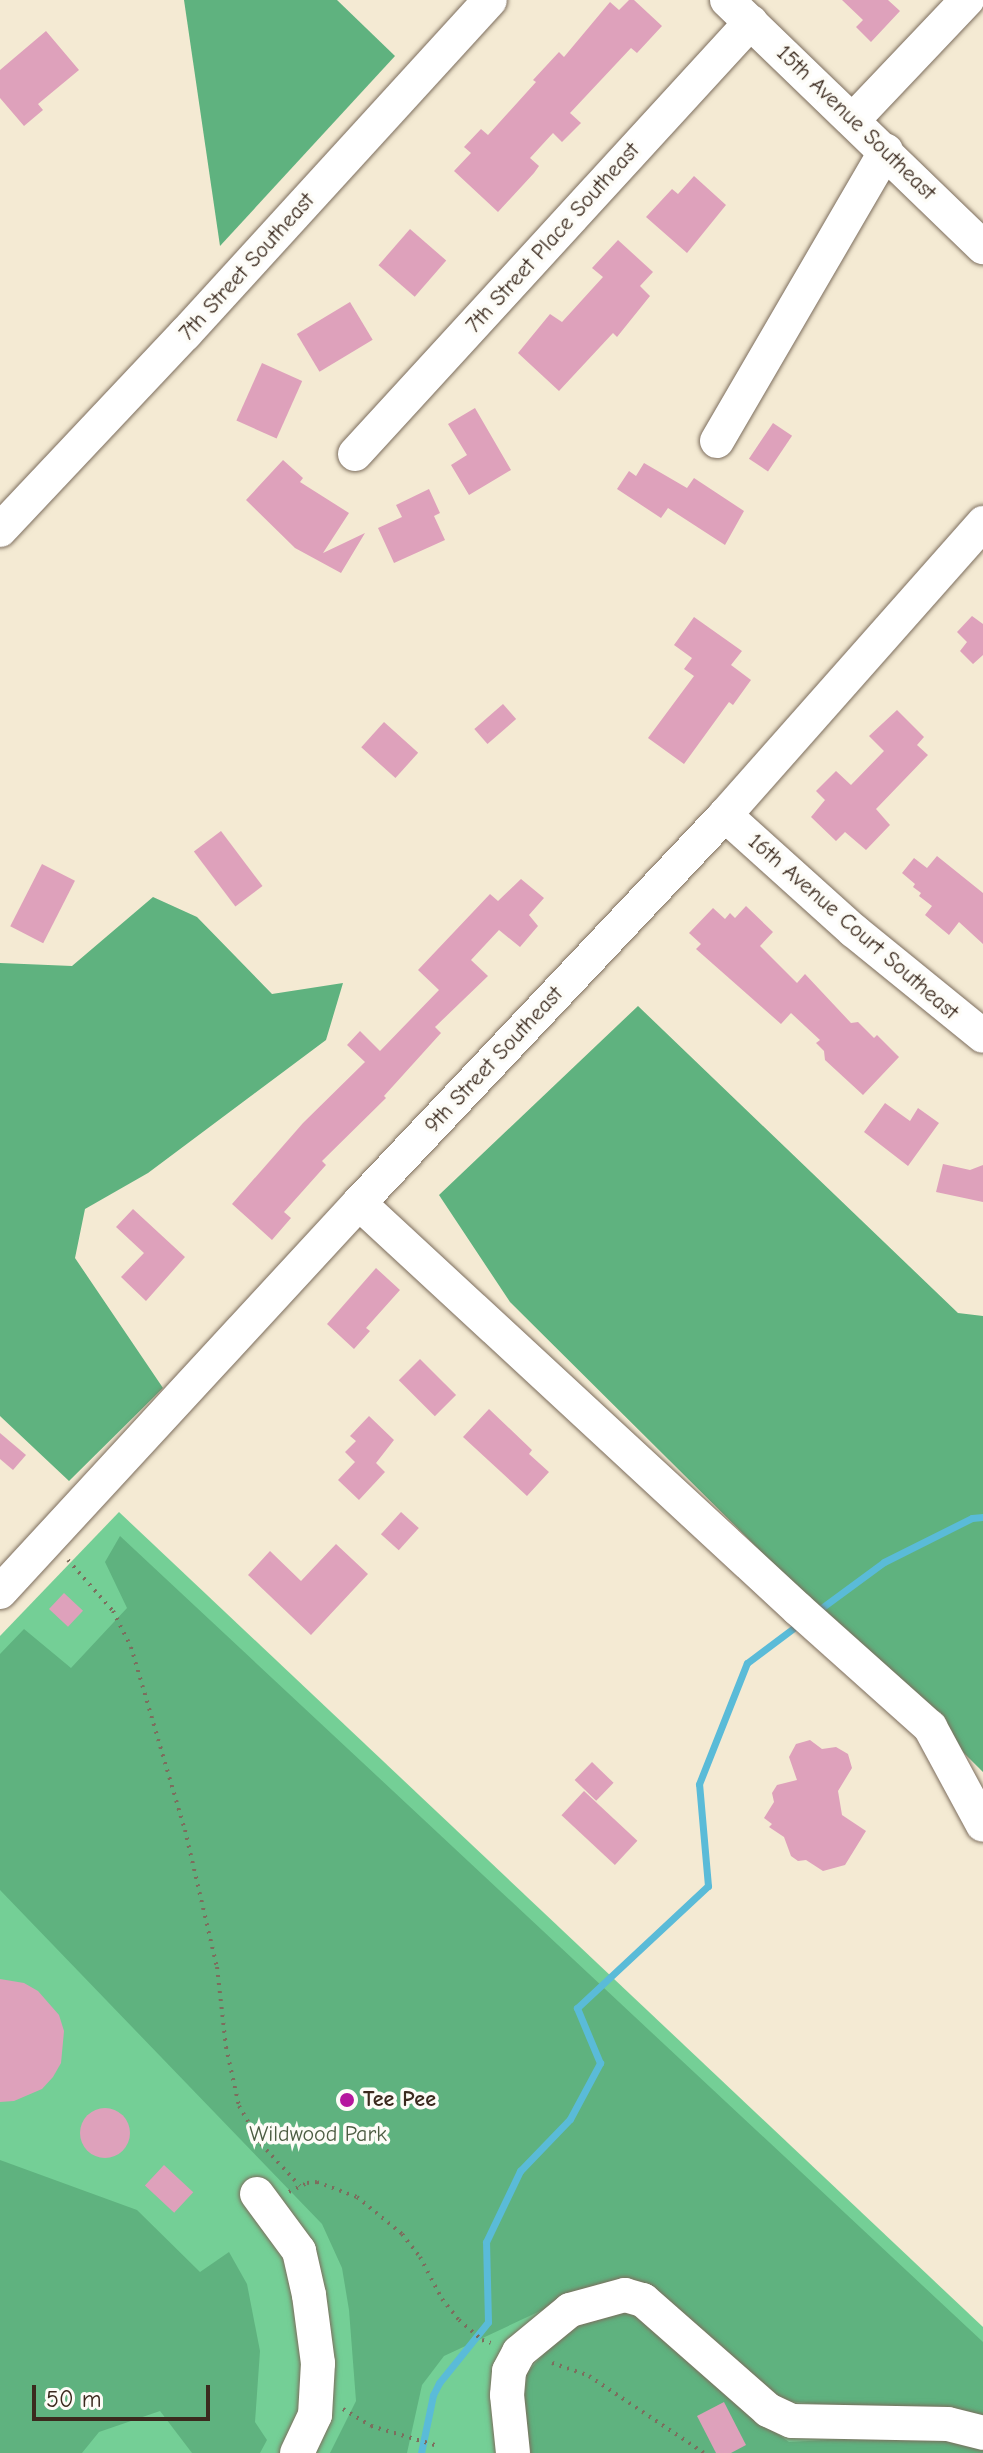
<!DOCTYPE html>
<style>
body{margin:0}
#map{position:relative;width:983px;height:2453px;overflow:hidden;background:#f4ead3;font-family:"Comic Neue",sans-serif}
div>[style]{position:absolute}
.green>*{inset:0;background:#74cf96}
.forest>*{inset:0;background:#5fb27f}
.stream>*{height:7px;margin:-3.5px;padding:0 3.5px;transform-origin:3.5px;border-radius:3.5px;background:#5abbd8}
.building>*{inset:0;background:#dea1bb;transform-origin:0 0}
.round{border-radius:50%}
.path>*{height:4px;margin-top:-2px;transform-origin:0;background:repeating-linear-gradient(90deg,#7c6d5d 0 2px,transparent 0 8px)}
.roads{filter:drop-shadow(0 0 2px #7c6d5d) drop-shadow(0 0 2px #7c6d5d)}
.minor>*{height:34px;margin:-17px;padding:0 17px;transform-origin:17px;border-radius:17px;background:#fff}
.dots>*{width:22px;height:22px;translate:-50% -50%;box-sizing:border-box;border:4px solid #fdfcf7;border-radius:50%}
span{translate:-50% -50%;white-space:nowrap;text-align:center;line-height:1.15;-webkit-text-stroke:7px #fdfcf7;paint-order:stroke}
.street-label{font-size:22px;color:#3b2a1e}
.poi-label{font-size:22px;color:#3b2a1e;font-weight:700}
.left{translate:0 -50%;text-align:left}
.park-label{font-size:22px;color:#4c5c42}
.scale{position:absolute;left:32px;top:2385px;width:178px;height:36px;box-sizing:border-box;border:4px solid #3b2a1e;border-top:0;padding-left:10px;font-size:24px;line-height:28px;white-space:nowrap;color:#3b2a1e;-webkit-text-stroke:6px #fdfcf7;paint-order:stroke}
</style>
<div id="map">
<div class="green">
<i style="clip-path:polygon(119px 1512px,983px 2327px,983px 2453px,0 2453px,0 1636px)"></i>
</div>
<div class="forest">
<i style="clip-path:polygon(184px 0,337px 0,395px 56px,220px 246px)"></i>
<i style="clip-path:polygon(153px 897px,197px 917px,272px 994px,343px 983px,326px 1040px,148px 1173px,85px 1209px,75px 1258px,163px 1388px,69px 1481px,0 1416px,0 963px,72px 966px)"></i>
<i style="clip-path:polygon(638px 1006px,958px 1313px,983px 1316px,983px 1772px,510px 1302px,439px 1195px)"></i>
<i style="clip-path:polygon(120px 1536px,983px 2342px,983px 2421px,778px 2400px,648px 2291px,598px 2284px,444px 2356px,422px 2385px,407px 2453px,330px 2453px,356px 2401px,349px 2310px,342px 2268px,322px 2224px,0 1890px,0 1654px,24px 1629px,71px 1668px,127px 1608px,105px 1562px)"></i>
<i style="clip-path:polygon(0 2160px,137px 2210px,200px 2272px,229px 2252px,247px 2284px,260px 2351px,255px 2422px,267px 2440px,260px 2453px,192px 2453px,160px 2411px,99px 2432px,82px 2453px,0 2453px)"></i>
<i style="clip-path:polygon(623px 2312px,645px 2319px,759px 2421px,789px 2442px,939px 2434px,983px 2447px,983px 2453px,531px 2453px,523px 2413px,527px 2373px,562px 2333px,591px 2318px)"></i>
</div>
<div class="stream">
<i style="left:816px;top:1612px;width:84px;rotate:-36.3deg"></i>
<i style="left:884px;top:1562px;width:98px;rotate:-26.6deg"></i>
<i style="left:972px;top:1518px;width:11px;rotate:-5deg"></i>
<i style="left:421px;top:2453px;width:59px;rotate:-78.3deg"></i>
<i style="left:433px;top:2395px;width:13px;rotate:-63deg"></i>
<i style="left:439px;top:2383px;width:78px;rotate:-51.2deg"></i>
<i style="left:488px;top:2322px;width:80px;rotate:-91.4deg"></i>
<i style="left:486px;top:2242px;width:79px;rotate:-64.4deg"></i>
<i style="left:520px;top:2171px;width:72px;rotate:-46.1deg"></i>
<i style="left:570px;top:2119px;width:64px;rotate:-61.8deg"></i>
<i style="left:600px;top:2063px;width:60px;rotate:-112.7deg"></i>
<i style="left:577px;top:2008px;width:179px;rotate:-43deg"></i>
<i style="left:708px;top:1886px;width:102px;rotate:-95deg"></i>
<i style="left:699px;top:1784px;width:130px;rotate:-68.4deg"></i>
<i style="left:747px;top:1663px;width:65px;rotate:-36.9deg"></i>
</div>
<div class="building">
<i style="clip-path:polygon(629px 0,634px 0,662px 26px,637px 53px,631px 48px,570px 113px,581px 123px,562px 142px,553px 133px,530px 158px,539px 166px,534px 173px,498px 212px,454px 171px,471px 153px,464px 147px,481px 129px,488px 135px,536px 82px,533px 80px,559px 52px,564px 57px,610px 2px,619px 10px)"></i>
<i style="clip-path:polygon(842px 0,888px 0,900px 11px,871px 42px,856px 27px,863px 20px)"></i>
<i style="clip-path:polygon(46px 31px,79px 70px,38px 104px,43px 110px,24px 126px,0 98px,0 70px)"></i>
<i style="clip-path:polygon(694px 176px,726px 205px,687px 253px,646px 217px,672px 189px,678px 194px)"></i>
<i style="left:410px;top:229px;width:48px;height:48px;rotate:41deg"></i>
<i style="clip-path:polygon(618px 240px,653px 272px,640px 286px,650px 296px,617px 337px,613px 333px,559px 391px,518px 353px,550px 314px,562px 322px,603px 277px,592px 268px)"></i>
<i style="left:350px;top:302px;width:44px;height:62px;rotate:59deg"></i>
<i style="left:262px;top:363px;width:44px;height:63px;rotate:24deg"></i>
<i style="clip-path:polygon(475px 408px,511px 470px,469px 495px,451px 465px,467px 455px,448px 424px)"></i>
<i style="left:773px;top:423px;width:23px;height:43px;rotate:34deg"></i>
<i style="clip-path:polygon(283px 460px,303px 478px,300px 482px,349px 513px,323px 553px,365px 533px,341px 573px,295px 548px,246px 500px)"></i>
<i style="clip-path:polygon(644px 463px,687px 488px,694px 478px,744px 511px,725px 545px,668px 508px,661px 518px,617px 489px,629px 471px,636px 476px)"></i>
<i style="clip-path:polygon(429px 489px,440px 513px,434px 516px,445px 540px,394px 563px,378px 528px,402px 517px,396px 505px)"></i>
<i style="clip-path:polygon(972px 616px,983px 624px,983px 655px,973px 664px,960px 651px,967px 642px,957px 632px)"></i>
<i style="clip-path:polygon(694px 617px,742px 651px,731px 665px,751px 680px,733px 705px,729px 702px,684px 764px,648px 738px,694px 676px,684px 669px,692px 658px,674px 645px)"></i>
<i style="left:503px;top:704px;width:20px;height:38px;rotate:49deg"></i>
<i style="clip-path:polygon(897px 710px,924px 737px,917px 745px,928px 755px,876px 809px,890px 825px,866px 850px,845px 832px,836px 841px,811px 817px,825px 800px,816px 791px,836px 771px,851px 785px,884px 751px,869px 736px)"></i>
<i style="left:384px;top:722px;width:46px;height:34px;rotate:42deg"></i>
<i style="left:221px;top:831px;width:69px;height:34px;rotate:53deg"></i>
<i style="clip-path:polygon(937px 856px,983px 893px,983px 944px,959px 922px,949px 935px,925px 915px,932px 906px,919px 896px,921px 893px,913px 887px,915px 884px,902px 873px,914px 858px,927px 868px)"></i>
<i style="left:42px;top:864px;width:37px;height:70px;rotate:27deg"></i>
<i style="clip-path:polygon(521px 879px,544px 898px,529px 915px,538px 926px,520px 947px,499px 930px,471px 960px,488px 976px,435px 1027px,441px 1033px,384px 1096px,386px 1098px,322px 1161px,326px 1165px,284px 1212px,291px 1218px,272px 1240px,232px 1204px,303px 1123px,365px 1062px,347px 1045px,360px 1031px,380px 1051px,439px 990px,418px 970px,490px 894px,498px 901px)"></i>
<i style="clip-path:polygon(746px 906px,773px 932px,760px 946px,797px 983px,805px 974px,851px 1023px,858px 1022px,874px 1038px,877px 1035px,899px 1057px,863px 1095px,825px 1060px,824px 1051px,816px 1043px,820px 1040px,791px 1013px,781px 1024px,696px 949px,701px 944px,689px 933px,713px 908px,725px 919px,730px 913px,735px 918px)"></i>
<i style="clip-path:polygon(885px 1103px,910px 1121px,918px 1108px,939px 1123px,908px 1166px,864px 1132px)"></i>
<i style="clip-path:polygon(943px 1164px,970px 1170px,983px 1165px,983px 1202px,936px 1192px)"></i>
<i style="clip-path:polygon(133px 1209px,185px 1257px,146px 1301px,121px 1277px,144px 1253px,116px 1227px)"></i>
<i style="clip-path:polygon(376px 1268px,400px 1290px,366px 1328px,370px 1331px,354px 1349px,327px 1324px)"></i>
<i style="left:420px;top:1359px;width:51px;height:30px;rotate:45deg"></i>
<i style="clip-path:polygon(489px 1409px,532px 1450px,529px 1454px,549px 1472px,527px 1496px,463px 1437px)"></i>
<i style="clip-path:polygon(369px 1416px,394px 1440px,376px 1463px,385px 1472px,359px 1500px,338px 1480px,355px 1462px,345px 1452px,356px 1441px,350px 1436px)"></i>
<i style="clip-path:polygon(0 1433px,26px 1455px,13px 1470px,0 1459px)"></i>
<i style="left:401px;top:1512px;width:24px;height:30px;rotate:42deg"></i>
<i style="clip-path:polygon(336px 1544px,368px 1574px,311px 1635px,248px 1575px,270px 1551px,301px 1581px)"></i>
<i style="left:64px;top:1593px;width:26px;height:22px;rotate:43deg"></i>
<i style="clip-path:polygon(810px 1740px,822px 1749px,836px 1747px,848px 1754px,852px 1768px,838px 1791px,842px 1815px,866px 1831px,845px 1865px,823px 1871px,806px 1860px,798px 1861px,791px 1856px,784px 1837px,769px 1827px,772px 1824px,764px 1818px,774px 1802px,772px 1793px,777px 1785px,797px 1780px,789px 1757px,796px 1744px)"></i>
<i style="left:592px;top:1762px;width:30px;height:25px;rotate:44deg"></i>
<i style="left:584px;top:1791px;width:73px;height:33px;rotate:43deg"></i>
<i style="clip-path:polygon(0 1979px,24px 1983px,38px 1991px,59px 2015px,64px 2031px,61px 2063px,53px 2077px,42px 2089px,14px 2101px,0 2102px)"></i>
<i class="round" style="left:337px;top:2091px;width:20px;height:20px"></i>
<i class="round" style="left:80px;top:2108px;width:50px;height:50px"></i>
<i style="left:164px;top:2165px;width:40px;height:28px;rotate:43deg"></i>
<i style="clip-path:polygon(724px 2402px,746px 2445px,731px 2453px,716px 2453px,697px 2416px)"></i>
</div>
<div class="path">
<i style="left:68px;top:1560px;width:68px;rotate:48.6deg"></i>
<i style="left:113px;top:1611px;width:40px;rotate:63.4deg"></i>
<i style="left:131px;top:1647px;width:191px;rotate:73.6deg"></i>
<i style="left:185px;top:1830px;width:141px;rotate:76.9deg"></i>
<i style="left:217px;top:1967px;width:81px;rotate:83.6deg"></i>
<i style="left:226px;top:2047px;width:60px;rotate:77.6deg"></i>
<i style="left:239px;top:2106px;width:44px;rotate:59.9deg"></i>
<i style="left:261px;top:2144px;width:57px;rotate:47.1deg"></i>
<i style="left:289px;top:2192px;width:20px;rotate:-27deg"></i>
<i style="left:307px;top:2183px;width:10px;rotate:-6deg"></i>
<i style="left:317px;top:2182px;width:43px;rotate:20.6deg"></i>
<i style="left:357px;top:2197px;width:58px;rotate:39.4deg"></i>
<i style="left:402px;top:2234px;width:29px;rotate:52deg"></i>
<i style="left:420px;top:2257px;width:47px;rotate:62.4deg"></i>
<i style="left:442px;top:2299px;width:27px;rotate:51deg"></i>
<i style="left:459px;top:2320px;width:30px;rotate:41deg"></i>
<i style="left:482px;top:2340px;width:9px;rotate:18deg"></i>
<i style="left:552px;top:2363px;width:39px;rotate:19deg"></i>
<i style="left:589px;top:2376px;width:138px;rotate:33.8deg"></i>
<i style="left:343px;top:2409px;width:33px;rotate:31deg"></i>
<i style="left:371px;top:2426px;width:70px;rotate:16.6deg"></i>
</div>
<div class="roads">
<div class="minor">
<i style="left:727px;top:0;width:356px;rotate:44deg"></i>
<i style="left:853px;top:120px;width:166px;rotate:-46.5deg"></i>
<i style="left:717px;top:441px;width:336px;rotate:-59.8deg"></i>
<i style="left:355px;top:454px;width:586px;rotate:-47.49deg"></i>
<i style="left:0;top:530px;width:270px;rotate:-46.7deg"></i>
<i style="left:185px;top:334px;width:452px;rotate:-47.6deg"></i>
<i style="left:725px;top:815px;width:173px;rotate:42deg"></i>
<i style="left:854px;top:931px;width:166px;rotate:39.1deg"></i>
<i style="left:359px;top:1203px;width:599px;rotate:42.77deg"></i>
<i style="left:799px;top:1610px;width:176px;rotate:41.8deg"></i>
<i style="left:930px;top:1727px;width:111px;rotate:61.6deg"></i>
<i style="left:0;top:1592px;width:529px;rotate:-47.3deg"></i>
<i style="left:359px;top:1203px;width:533px;rotate:-46.67deg"></i>
<i style="left:725px;top:815px;width:390px;rotate:-48.5deg"></i>
<i style="left:257px;top:2194px;width:71px;rotate:53.6deg"></i>
<i style="left:299px;top:2251px;width:45px;rotate:77.2deg"></i>
<i style="left:309px;top:2295px;width:69px;rotate:82.5deg"></i>
<i style="left:318px;top:2363px;width:52px;rotate:93.3deg"></i>
<i style="left:315px;top:2415px;width:42px;rotate:115.3deg"></i>
<i style="left:513px;top:2453px;width:58px;rotate:-95.9deg"></i>
<i style="left:507px;top:2395px;width:24px;rotate:-85deg"></i>
<i style="left:509px;top:2371px;width:21px;rotate:-62deg"></i>
<i style="left:519px;top:2352px;width:66px;rotate:-39.5deg"></i>
<i style="left:570px;top:2310px;width:57px;rotate:-15.3deg"></i>
<i style="left:625px;top:2295px;width:19px;rotate:16deg"></i>
<i style="left:643px;top:2300px;width:167px;rotate:41.3deg"></i>
<i style="left:768px;top:2410px;width:26px;rotate:25deg"></i>
<i style="left:792px;top:2421px;width:156px;rotate:1.1deg"></i>
<i style="left:948px;top:2424px;width:36px;rotate:14deg"></i>
</div>
</div>
<div class="dots">
<i style="left:347px;top:2100px;background:#b5179e"></i>
</div>
<div class="street-label">
<span style="left:856px;top:123px;rotate:44deg">15th Avenue Southeast</span>
<span style="left:553px;top:238px;rotate:-48deg">7th Street Place Southeast</span>
<span style="left:247px;top:267px;rotate:-48deg">7th Street Southeast</span>
<span style="left:853px;top:927px;rotate:41deg">16th Avenue Court Southeast</span>
<span style="left:494px;top:1060px;rotate:-47deg">9th Street Southeast</span>
</div>
<div class="poi-label">
<span class="left" style="left:363px;top:2100px">Tee Pee</span>
</div>
<div class="park-label">
<span style="left:318px;top:2135px">Wildwood Park</span>
</div>
<div class="scale">50 m</div>
</div>
